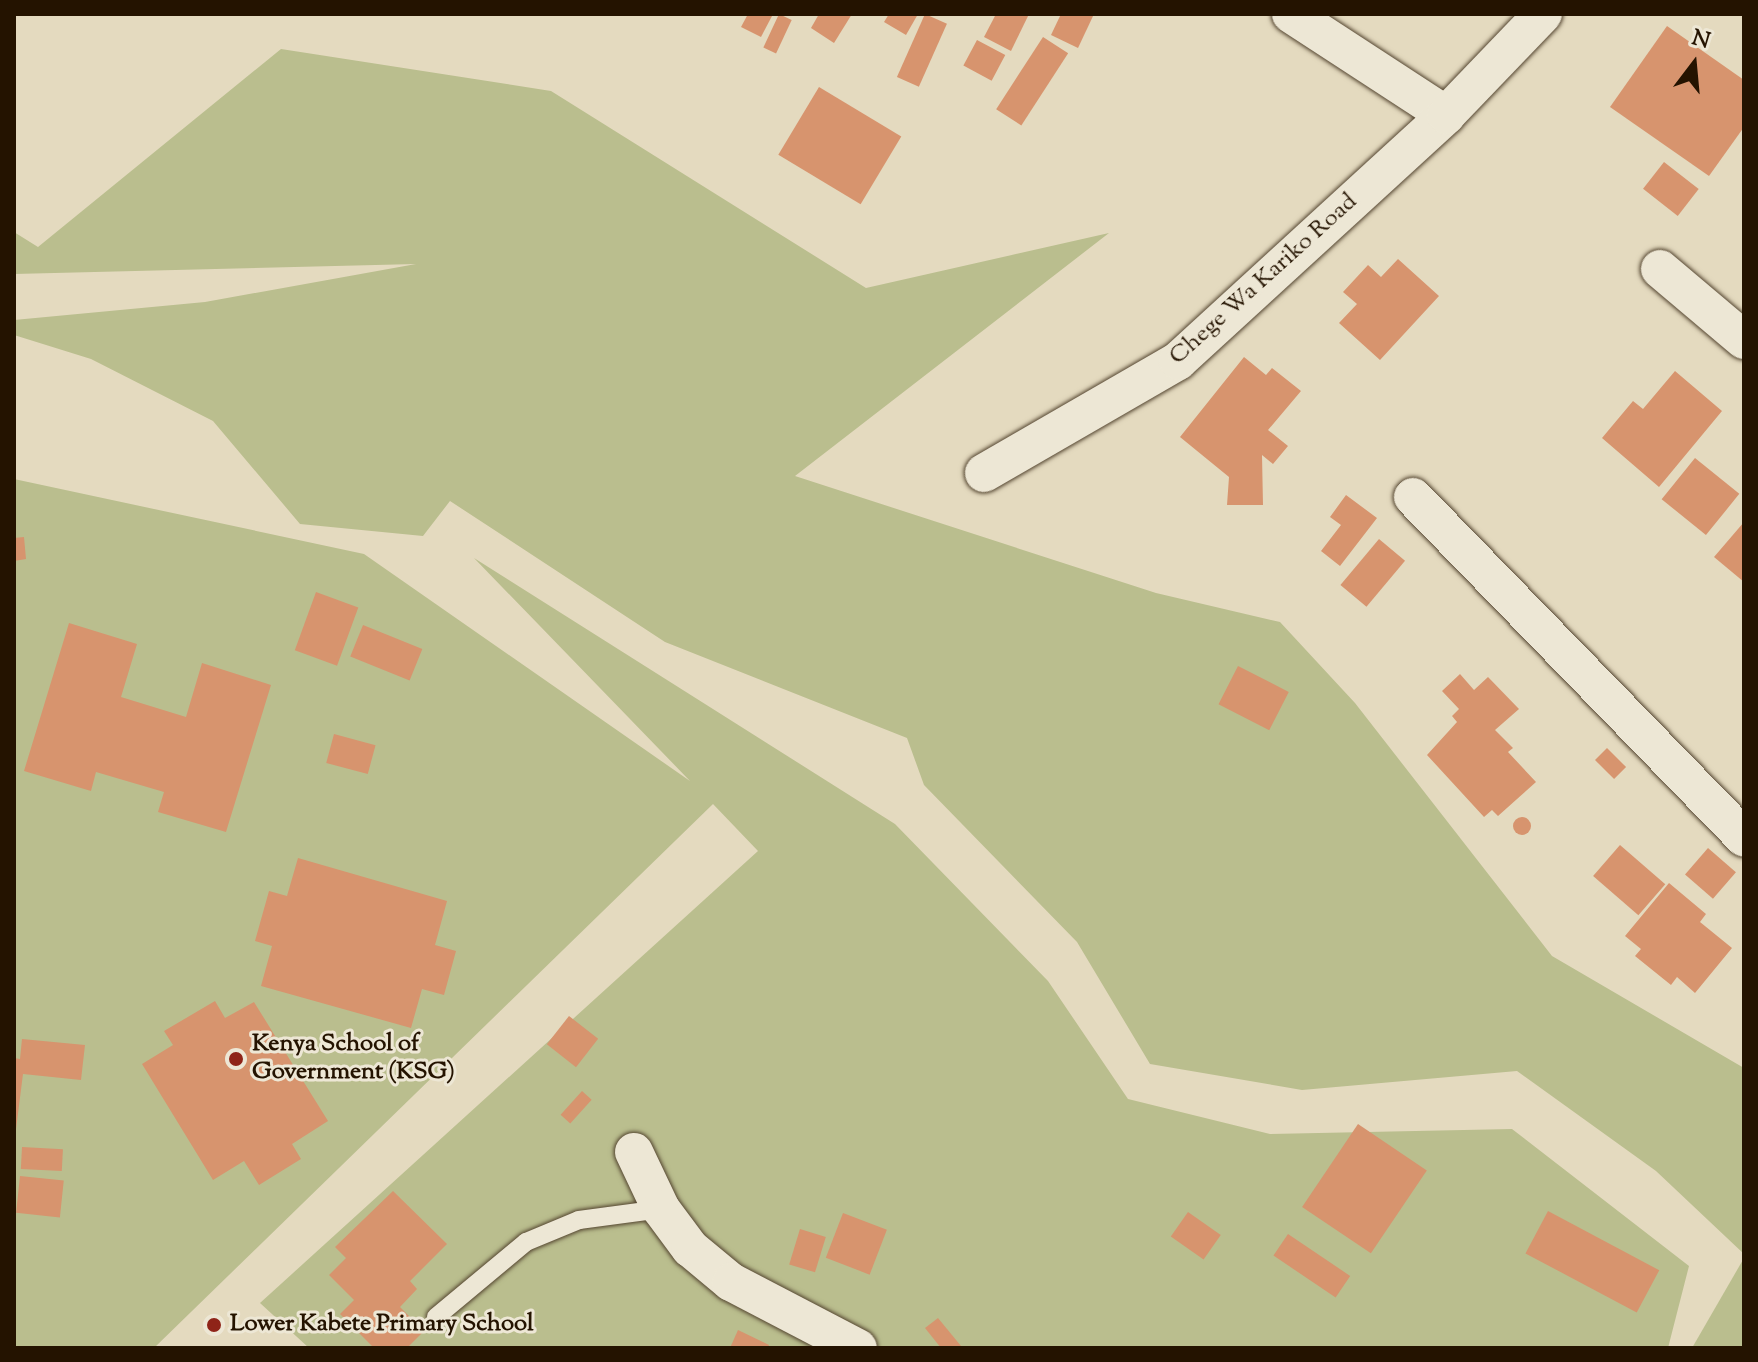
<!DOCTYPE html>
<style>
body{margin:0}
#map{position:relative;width:1758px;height:1362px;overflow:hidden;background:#e4dabf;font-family:"Sorts Mill Goudy",serif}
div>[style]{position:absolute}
.green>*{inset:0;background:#babe8e}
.building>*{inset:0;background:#d7946e;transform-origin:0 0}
.round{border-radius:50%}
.roads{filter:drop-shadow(0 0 2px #544530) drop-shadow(0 0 2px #544530)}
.service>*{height:18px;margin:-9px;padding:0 9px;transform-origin:9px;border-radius:9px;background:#ede7d5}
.minor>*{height:38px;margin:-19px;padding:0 19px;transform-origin:19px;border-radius:19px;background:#ede7d5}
.dots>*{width:22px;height:22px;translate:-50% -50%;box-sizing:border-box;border:4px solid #ede7d5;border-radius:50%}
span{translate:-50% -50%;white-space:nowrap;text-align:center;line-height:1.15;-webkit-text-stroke:6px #ede7d5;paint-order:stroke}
.street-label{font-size:24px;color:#241300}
.poi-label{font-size:24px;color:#241300;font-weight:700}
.left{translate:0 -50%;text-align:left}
.frame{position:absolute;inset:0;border:16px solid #241300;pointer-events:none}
.north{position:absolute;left:1654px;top:24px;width:80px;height:80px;-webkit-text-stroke:6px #ede7d5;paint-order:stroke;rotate:16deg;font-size:22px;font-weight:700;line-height:32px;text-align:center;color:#241300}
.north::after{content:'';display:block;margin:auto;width:28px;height:36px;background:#241300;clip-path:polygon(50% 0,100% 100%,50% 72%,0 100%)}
</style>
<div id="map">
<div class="green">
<i style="clip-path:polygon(281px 49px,551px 91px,866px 288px,1109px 233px,795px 476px,1156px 593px,1280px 622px,1355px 703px,1552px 956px,1744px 1068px,1744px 1254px,1656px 1171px,1517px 1071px,1302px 1090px,1150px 1064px,1077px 942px,924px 785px,907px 738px,665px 642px,450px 501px,423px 536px,300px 524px,213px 421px,91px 359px,14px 335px,14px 320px,205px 302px,416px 264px,14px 274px,14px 232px,38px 247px)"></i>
<i style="clip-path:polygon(14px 479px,364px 554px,690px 781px,474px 558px,895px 824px,1048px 981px,1128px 1099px,1270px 1134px,1512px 1129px,1689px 1266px,1668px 1348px,309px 1348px,260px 1303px,758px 851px,713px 804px,154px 1348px,14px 1348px)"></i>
<i style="clip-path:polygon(1744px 1258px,1744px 1348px,1692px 1348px)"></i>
</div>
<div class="building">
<i style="clip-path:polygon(748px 14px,772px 16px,761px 37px,741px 27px)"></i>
<i style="left:779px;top:14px;width:14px;height:37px;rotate:25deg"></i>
<i style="clip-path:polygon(819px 14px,852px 14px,834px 43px,811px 28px)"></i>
<i style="clip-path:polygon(889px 14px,918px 14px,906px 35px,884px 22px)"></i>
<i style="left:925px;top:14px;width:24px;height:69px;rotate:24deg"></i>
<i style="clip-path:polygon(996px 14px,1029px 14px,1011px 51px,984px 37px)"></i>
<i style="clip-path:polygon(1061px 14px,1094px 14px,1078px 48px,1051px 35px)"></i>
<i style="clip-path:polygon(1667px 26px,1744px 80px,1744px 127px,1709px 176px,1610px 107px)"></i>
<i style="left:1043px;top:37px;width:30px;height:86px;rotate:33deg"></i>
<i style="left:977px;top:40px;width:32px;height:29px;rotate:28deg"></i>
<i style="left:819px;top:87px;width:96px;height:79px;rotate:31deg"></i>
<i style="left:1664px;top:162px;width:44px;height:34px;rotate:38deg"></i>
<i style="clip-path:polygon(1398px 259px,1439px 296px,1380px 360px,1339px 323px,1357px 304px,1343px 292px,1368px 265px,1381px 277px)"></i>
<i style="clip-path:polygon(1244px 357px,1266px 375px,1272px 368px,1301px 391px,1268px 430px,1288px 446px,1273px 464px,1262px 455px,1263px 505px,1227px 505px,1229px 477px,1180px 437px)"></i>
<i style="clip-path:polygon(1675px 371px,1722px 411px,1659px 487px,1602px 438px,1633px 401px,1643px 409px)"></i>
<i style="left:1695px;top:458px;width:57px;height:53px;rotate:39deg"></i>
<i style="clip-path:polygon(1346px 495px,1377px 518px,1340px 566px,1321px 551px,1341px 525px,1330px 517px)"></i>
<i style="clip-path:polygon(1744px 522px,1744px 582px,1714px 557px)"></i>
<i style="clip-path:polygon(24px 537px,26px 559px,14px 561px,14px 538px)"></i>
<i style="left:1379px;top:539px;width:34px;height:60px;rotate:40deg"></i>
<i style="left:316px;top:592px;width:45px;height:62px;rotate:20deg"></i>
<i style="clip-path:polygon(69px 623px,137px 644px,121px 697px,186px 717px,202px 663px,271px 685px,226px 832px,158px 812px,164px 792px,96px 772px,91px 791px,24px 771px)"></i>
<i style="left:363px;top:625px;width:64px;height:34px;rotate:22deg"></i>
<i style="left:1238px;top:666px;width:57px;height:43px;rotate:27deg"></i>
<i style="clip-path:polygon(1460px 674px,1474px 690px,1488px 677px,1519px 709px,1495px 730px,1513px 748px,1508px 752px,1536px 782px,1498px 816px,1492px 810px,1484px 817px,1427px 755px,1457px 722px,1452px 716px,1459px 709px,1442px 691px)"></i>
<i style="left:334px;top:734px;width:43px;height:30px;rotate:15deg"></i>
<i style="left:1607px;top:748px;width:27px;height:17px;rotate:45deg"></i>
<i class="round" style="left:1513px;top:817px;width:18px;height:18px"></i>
<i style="left:1620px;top:845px;width:60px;height:41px;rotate:41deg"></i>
<i style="left:1708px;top:848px;width:37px;height:35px;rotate:41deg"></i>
<i style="clip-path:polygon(298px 858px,447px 901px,435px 945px,456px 951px,444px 995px,422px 989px,411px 1028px,261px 986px,272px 946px,255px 941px,269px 891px,287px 896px)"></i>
<i style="clip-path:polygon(1669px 883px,1706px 914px,1700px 922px,1732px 948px,1695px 993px,1677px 977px,1671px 985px,1635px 956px,1641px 949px,1625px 936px)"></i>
<i style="clip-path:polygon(215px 1001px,225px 1018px,254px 1002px,328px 1121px,292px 1144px,301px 1159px,259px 1185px,244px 1161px,213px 1180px,142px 1064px,173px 1045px,164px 1031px)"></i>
<i style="left:569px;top:1016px;width:37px;height:36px;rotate:38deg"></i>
<i style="clip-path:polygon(22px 1039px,85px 1045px,81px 1080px,23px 1074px,14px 1145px,14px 1058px,20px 1059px)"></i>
<i style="left:582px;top:1091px;width:13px;height:32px;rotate:42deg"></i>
<i style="left:1358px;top:1124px;width:83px;height:100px;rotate:34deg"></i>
<i style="left:22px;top:1147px;width:41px;height:22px;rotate:3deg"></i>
<i style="left:20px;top:1176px;width:44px;height:37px;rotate:6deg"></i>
<i style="clip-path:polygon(393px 1191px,447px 1244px,410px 1281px,417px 1289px,400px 1307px,424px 1331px,407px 1348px,374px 1348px,340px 1314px,354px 1300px,329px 1275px,346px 1258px,335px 1247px)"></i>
<i style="left:1548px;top:1211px;width:126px;height:48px;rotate:28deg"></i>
<i style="left:1188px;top:1212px;width:40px;height:30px;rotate:35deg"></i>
<i style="left:843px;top:1213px;width:47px;height:48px;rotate:21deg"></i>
<i style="left:800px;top:1229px;width:27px;height:37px;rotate:17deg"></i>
<i style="left:1288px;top:1234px;width:75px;height:26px;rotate:34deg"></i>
<i style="clip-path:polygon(938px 1318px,961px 1346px,958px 1348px,941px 1348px,925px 1328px)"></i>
<i style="clip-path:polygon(738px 1330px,769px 1345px,768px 1348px,730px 1348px)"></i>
</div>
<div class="roads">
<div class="service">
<i style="left:436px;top:1317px;width:117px;rotate:-39.8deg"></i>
<i style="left:526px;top:1242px;width:57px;rotate:-22.5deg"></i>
<i style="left:579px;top:1220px;width:83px;rotate:-7.6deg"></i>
</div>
<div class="minor">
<i style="left:1291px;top:14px;width:185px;rotate:33.1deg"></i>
<i style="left:1660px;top:269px;width:110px;rotate:40.2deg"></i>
<i style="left:984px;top:473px;width:224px;rotate:-30deg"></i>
<i style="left:1178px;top:361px;width:364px;rotate:-42.5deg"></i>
<i style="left:1446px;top:115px;width:140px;rotate:-46.2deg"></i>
<i style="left:1413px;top:497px;width:475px;rotate:45.8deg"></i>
<i style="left:634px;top:1152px;width:63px;rotate:64.7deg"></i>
<i style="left:661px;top:1209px;width:49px;rotate:53.4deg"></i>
<i style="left:690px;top:1248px;width:53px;rotate:39.7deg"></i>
<i style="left:731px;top:1282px;width:143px;rotate:27.5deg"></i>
</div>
</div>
<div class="dots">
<i style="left:236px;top:1059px;background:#8f2418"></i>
<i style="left:214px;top:1325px;background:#8f2418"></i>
</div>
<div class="street-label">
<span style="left:1264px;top:280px;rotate:-42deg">Chege Wa Kariko Road</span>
</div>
<div class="poi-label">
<span class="left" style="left:252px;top:1059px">Kenya School of<br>Government (KSG)</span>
<span class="left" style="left:230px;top:1325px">Lower Kabete Primary School</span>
</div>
<div class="frame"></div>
<div class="north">N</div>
</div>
